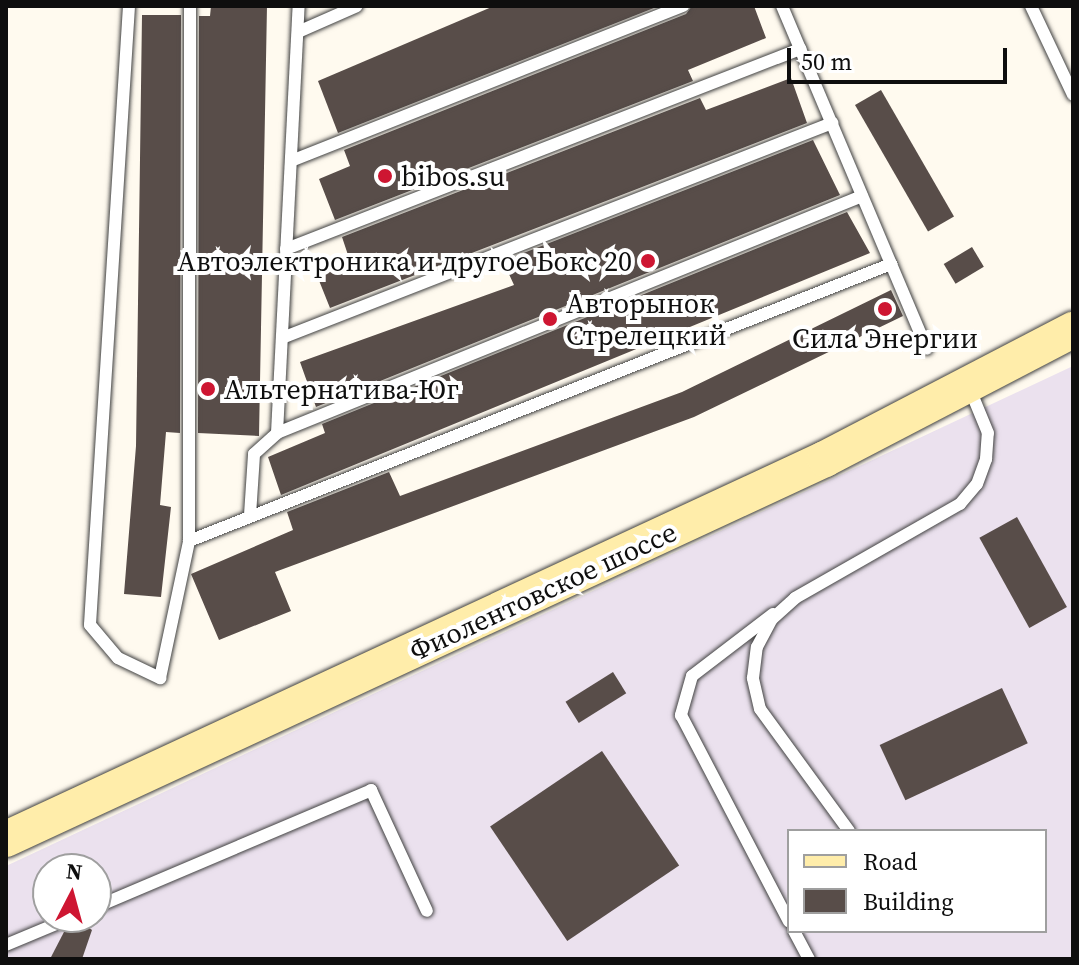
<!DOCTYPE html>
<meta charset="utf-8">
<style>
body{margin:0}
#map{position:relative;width:1079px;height:965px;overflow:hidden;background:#fffaef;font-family:"Source Serif 4",serif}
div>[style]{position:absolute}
.industrial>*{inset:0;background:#ebe1ee}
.building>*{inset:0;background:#584d49;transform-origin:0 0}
.roads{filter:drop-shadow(0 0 2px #414141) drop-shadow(0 0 2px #414141)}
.lane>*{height:12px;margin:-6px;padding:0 6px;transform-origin:6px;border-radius:6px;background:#fff}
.secondary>*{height:36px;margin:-18px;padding:0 18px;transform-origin:18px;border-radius:18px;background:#ffedaa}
.dots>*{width:22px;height:22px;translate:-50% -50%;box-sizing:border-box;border:4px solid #fff;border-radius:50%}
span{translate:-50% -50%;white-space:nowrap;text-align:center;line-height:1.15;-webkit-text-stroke:8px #fff;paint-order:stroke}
.poi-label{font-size:28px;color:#0e0e0e}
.left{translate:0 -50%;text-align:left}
.right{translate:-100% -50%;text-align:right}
.street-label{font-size:28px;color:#0e0e0e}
.frame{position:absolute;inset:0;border:8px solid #0e0e0e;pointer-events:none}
.legend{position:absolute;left:787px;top:829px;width:260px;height:104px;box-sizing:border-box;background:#fff;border:2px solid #9f9f9f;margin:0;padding:10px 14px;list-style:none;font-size:24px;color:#0e0e0e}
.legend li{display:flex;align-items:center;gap:16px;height:40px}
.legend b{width:40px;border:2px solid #9f9f9f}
.north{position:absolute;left:32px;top:853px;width:80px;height:80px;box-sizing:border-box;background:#fff;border:2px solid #9f9f9f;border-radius:50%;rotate:6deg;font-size:22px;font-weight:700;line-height:32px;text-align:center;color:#0e0e0e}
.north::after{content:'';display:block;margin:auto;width:28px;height:36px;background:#ce1632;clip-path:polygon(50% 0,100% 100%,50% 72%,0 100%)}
.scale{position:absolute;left:787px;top:48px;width:220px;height:36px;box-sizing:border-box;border:4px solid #0e0e0e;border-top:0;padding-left:10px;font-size:24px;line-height:28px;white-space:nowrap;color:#0e0e0e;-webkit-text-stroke:6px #fff;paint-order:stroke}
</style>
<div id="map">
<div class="industrial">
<i style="clip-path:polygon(evenodd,1073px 366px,1073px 959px,6px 959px,6px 866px,1073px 366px,789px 831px,1045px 831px,1045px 931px,789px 931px,789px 831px,1073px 366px,48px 869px,96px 869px,96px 917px,48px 917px,48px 869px)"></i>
</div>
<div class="building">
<i style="clip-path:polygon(211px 6px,267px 6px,259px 436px,198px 433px,199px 16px,210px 16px)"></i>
<i style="clip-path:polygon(494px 6px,659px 6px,338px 133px,318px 81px)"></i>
<i style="clip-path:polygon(692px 6px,754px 6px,766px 38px,688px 70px,693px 81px,335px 220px,319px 179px,350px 166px,344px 150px,686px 14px)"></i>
<i style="clip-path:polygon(142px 15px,181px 15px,180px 433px,166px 432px,160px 505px,171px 507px,161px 597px,124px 594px,136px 446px)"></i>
<i style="clip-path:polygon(791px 78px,807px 123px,330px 308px,314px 268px,348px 255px,342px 237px,700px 98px,706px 110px)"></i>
<i style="left:881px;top:90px;width:146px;height:30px;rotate:60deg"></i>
<i style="clip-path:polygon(813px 140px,840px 195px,316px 407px,300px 362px,514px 285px,503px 261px)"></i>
<i style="clip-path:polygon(847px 212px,870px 253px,281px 495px,268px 457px,325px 433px,322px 424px)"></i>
<i style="left:972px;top:247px;width:23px;height:33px;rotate:59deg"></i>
<i style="clip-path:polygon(891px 290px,903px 316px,694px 417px,275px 572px,291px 611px,219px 640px,191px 574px,293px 530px,287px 512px,389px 472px,400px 496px,682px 392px)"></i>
<i style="left:1017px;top:517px;width:103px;height:43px;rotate:61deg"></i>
<i style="left:613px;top:672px;width:25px;height:56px;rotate:58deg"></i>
<i style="left:1002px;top:688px;width:61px;height:135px;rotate:65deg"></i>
<i style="left:602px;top:751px;width:138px;height:135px;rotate:56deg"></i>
<i style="clip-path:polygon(81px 922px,92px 930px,82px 959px,50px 959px,65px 930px)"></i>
</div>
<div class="roads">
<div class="lane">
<i style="left:129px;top:6px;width:620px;rotate:93.61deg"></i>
<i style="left:90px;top:625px;width:43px;rotate:49.7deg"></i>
<i style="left:118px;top:658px;width:47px;rotate:25.5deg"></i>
<i style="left:160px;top:678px;width:140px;rotate:-78deg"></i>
<i style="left:189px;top:541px;width:535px;rotate:-89.89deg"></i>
<i style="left:782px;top:6px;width:372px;rotate:67.1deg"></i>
<i style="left:1031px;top:6px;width:98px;rotate:64.7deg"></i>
<i style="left:298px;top:32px;width:64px;rotate:-23.8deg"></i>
<i style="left:291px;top:161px;width:422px;rotate:-21.6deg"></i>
<i style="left:286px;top:249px;width:552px;rotate:-21.26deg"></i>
<i style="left:282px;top:338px;width:591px;rotate:-21.35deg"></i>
<i style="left:277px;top:433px;width:631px;rotate:-22.05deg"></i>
<i style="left:250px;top:515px;width:61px;rotate:-86.2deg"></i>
<i style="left:254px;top:454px;width:31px;rotate:-42deg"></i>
<i style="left:277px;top:433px;width:428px;rotate:-87.1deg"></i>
<i style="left:189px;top:541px;width:755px;rotate:-21.53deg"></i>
<i style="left:773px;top:614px;width:102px;rotate:142.6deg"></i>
<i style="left:692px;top:676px;width:41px;rotate:105.8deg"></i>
<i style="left:681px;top:715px;width:233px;rotate:62.4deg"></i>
<i style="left:849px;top:831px;width:151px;rotate:-126.1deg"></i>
<i style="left:760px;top:709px;width:32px;rotate:-103deg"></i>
<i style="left:753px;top:678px;width:31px;rotate:-83deg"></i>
<i style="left:757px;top:647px;width:32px;rotate:-62deg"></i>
<i style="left:772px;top:619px;width:31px;rotate:-42deg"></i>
<i style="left:795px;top:598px;width:190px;rotate:-29.7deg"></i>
<i style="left:960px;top:504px;width:26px;rotate:-50deg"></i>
<i style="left:977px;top:484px;width:27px;rotate:-70deg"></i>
<i style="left:986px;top:459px;width:26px;rotate:-86deg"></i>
<i style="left:988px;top:433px;width:50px;rotate:-112.4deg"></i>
<i style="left:96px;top:907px;width:299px;rotate:-23deg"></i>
<i style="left:371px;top:790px;width:133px;rotate:65.2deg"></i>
<i style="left:794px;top:931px;width:32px;rotate:62deg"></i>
<i style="left:6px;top:945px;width:73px;rotate:-22.7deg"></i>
</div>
<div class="secondary">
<i style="left:6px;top:839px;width:903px;rotate:-24.89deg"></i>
<i style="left:825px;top:459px;width:280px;rotate:-27.5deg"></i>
</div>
</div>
<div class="dots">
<i style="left:385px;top:176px;background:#ce1632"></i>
<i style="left:648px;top:261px;background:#ce1632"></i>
<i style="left:885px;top:309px;background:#ce1632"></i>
<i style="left:550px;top:319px;background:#ce1632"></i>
<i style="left:208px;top:389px;background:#ce1632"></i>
</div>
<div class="poi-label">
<span class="left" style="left:401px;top:176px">bibos.su</span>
<span class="right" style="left:632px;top:261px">Автоэлектроника и другое Бокс 20</span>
<span class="left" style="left:566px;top:319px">Авторынок<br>Стрелецкий</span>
<span style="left:885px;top:338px">Сила Энергии</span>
<span class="left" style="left:224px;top:389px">Альтернатива-Юг</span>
</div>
<div class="street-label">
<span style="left:543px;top:591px;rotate:-25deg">Фиолентовское шоссе</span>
</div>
<div class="frame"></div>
<ul class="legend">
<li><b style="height:10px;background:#ffedaa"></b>Road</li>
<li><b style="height:22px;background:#584d49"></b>Building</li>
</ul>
<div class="north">N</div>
<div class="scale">50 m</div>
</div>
